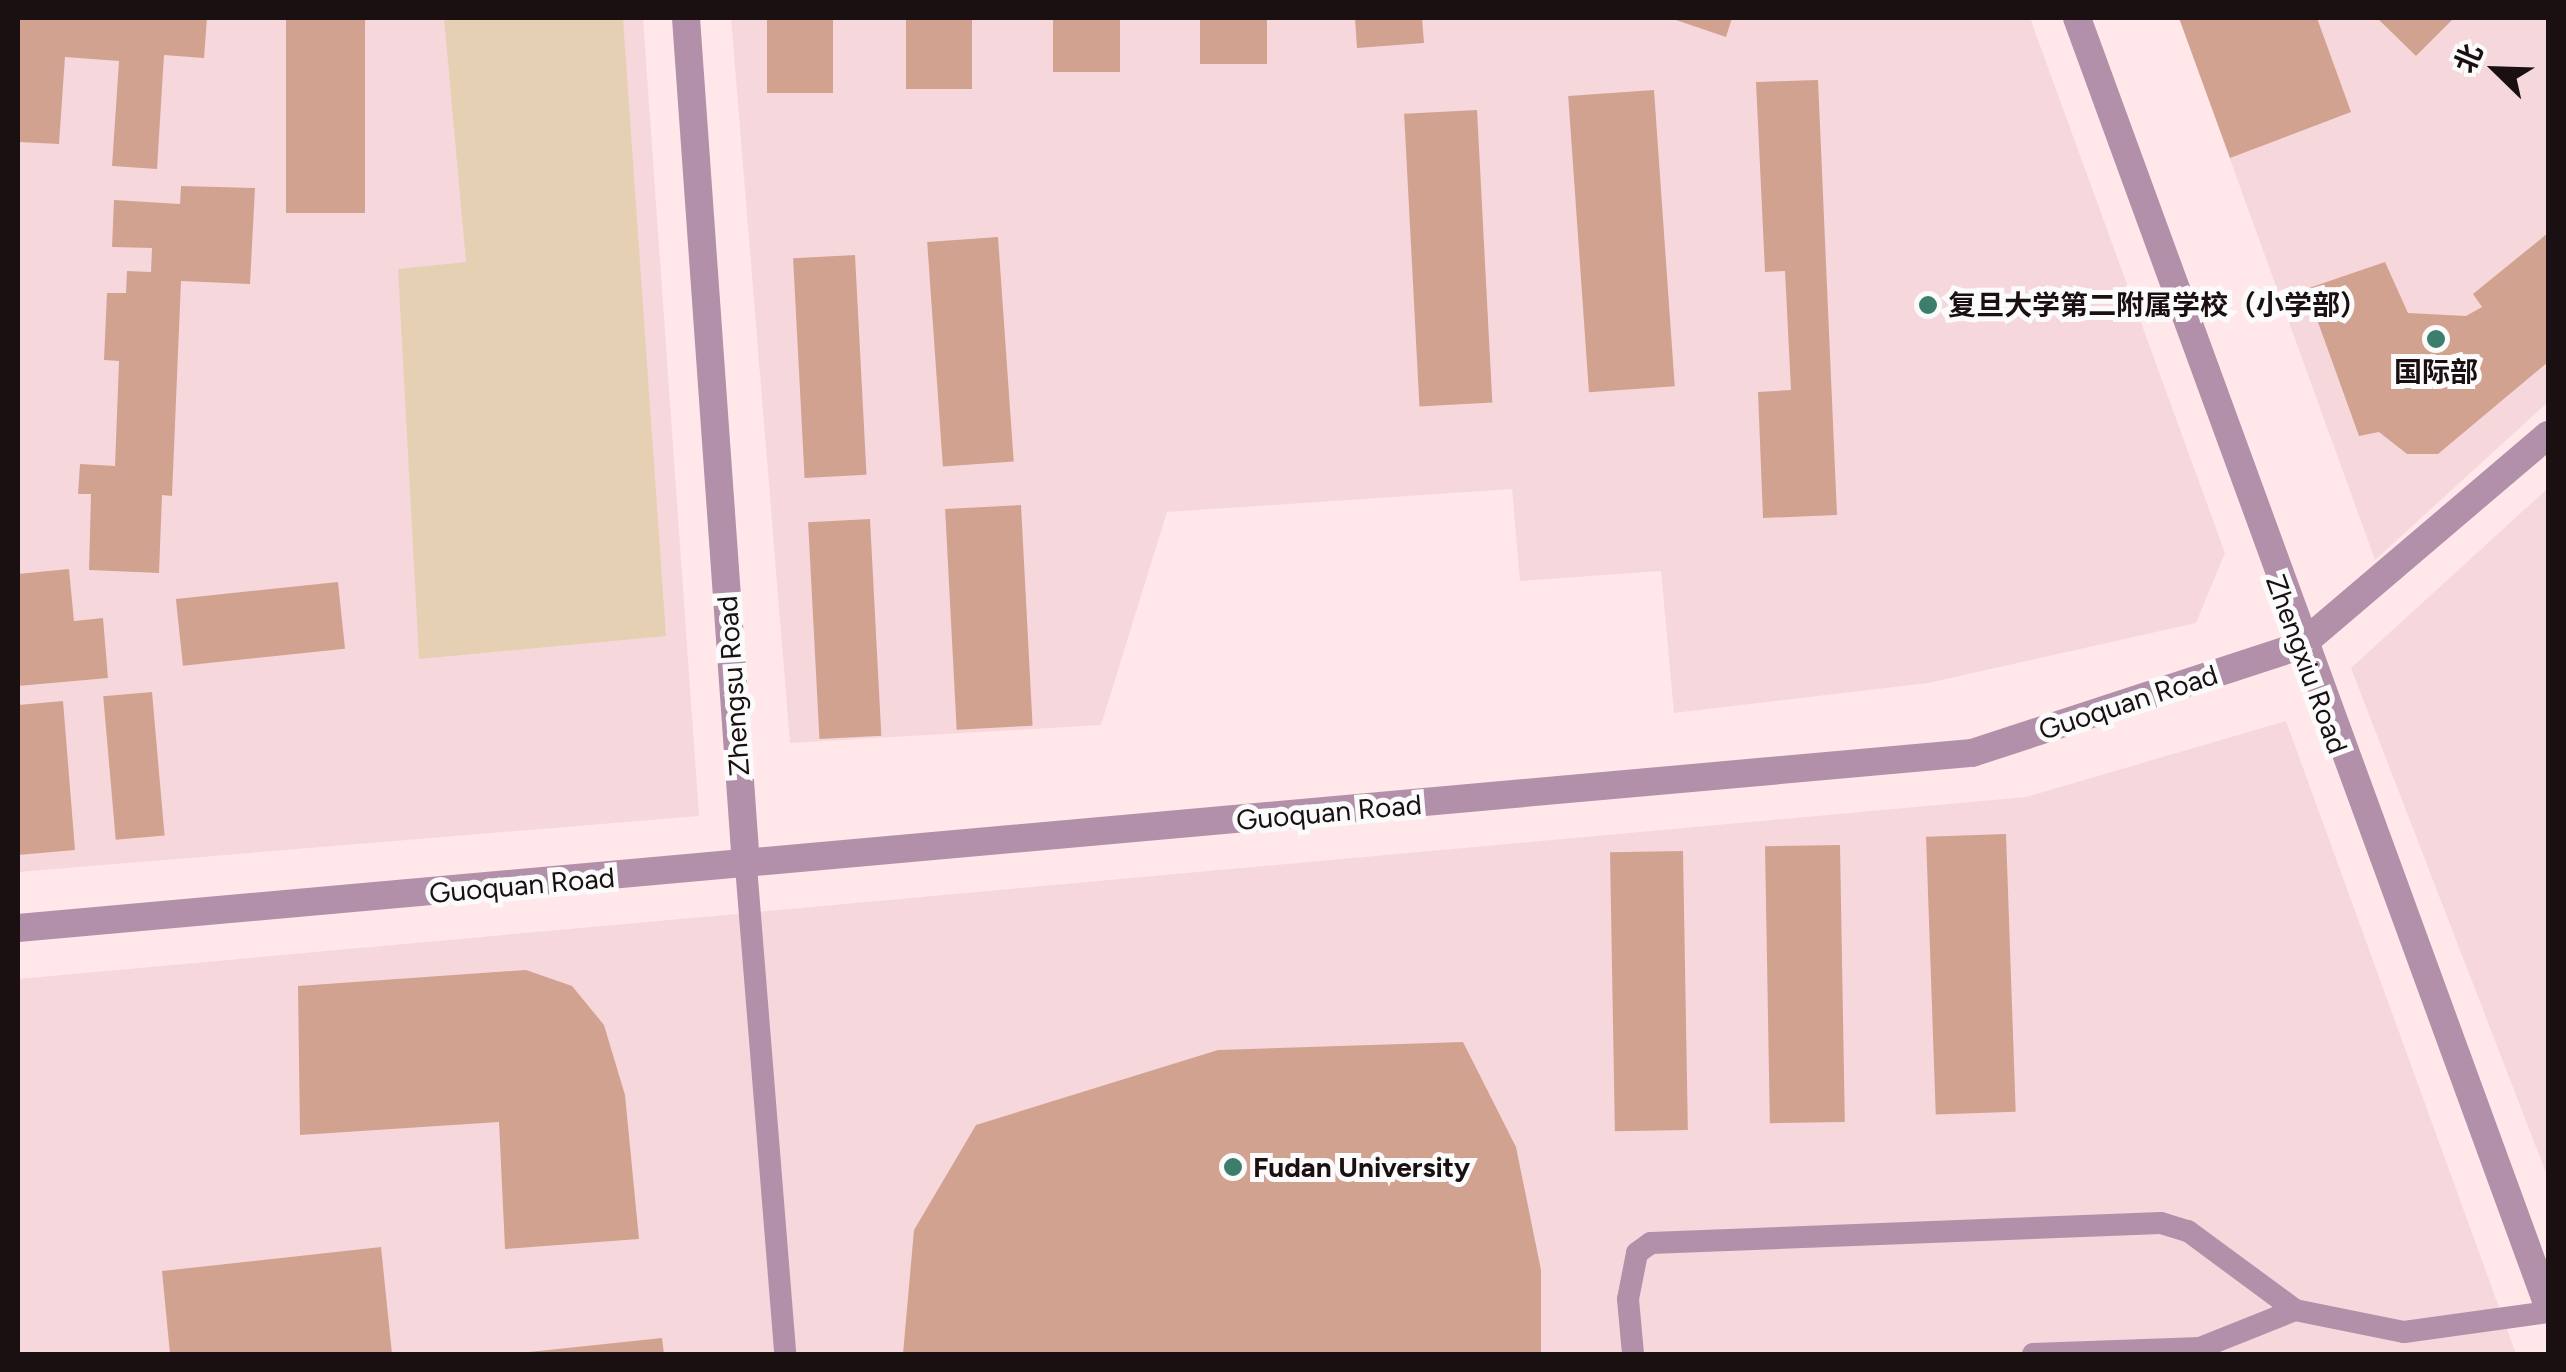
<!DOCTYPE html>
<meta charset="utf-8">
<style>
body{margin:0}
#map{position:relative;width:2566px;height:1372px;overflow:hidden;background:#ffe7ea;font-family:Figtree,"Noto Sans SC",sans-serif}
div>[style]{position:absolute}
.built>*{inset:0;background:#f6d8dc}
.green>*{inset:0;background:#e6d0b4}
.building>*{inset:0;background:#d2a291;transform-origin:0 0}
.service>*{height:22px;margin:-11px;padding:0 11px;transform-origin:11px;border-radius:11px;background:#b390aa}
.minor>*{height:28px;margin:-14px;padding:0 14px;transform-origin:14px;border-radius:14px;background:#b390aa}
.tertiary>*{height:28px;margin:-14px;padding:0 14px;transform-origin:14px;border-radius:14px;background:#b390aa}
.dots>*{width:28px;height:28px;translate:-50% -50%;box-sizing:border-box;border:5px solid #fbfbfb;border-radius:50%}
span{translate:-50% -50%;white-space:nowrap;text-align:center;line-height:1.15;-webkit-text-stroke:10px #fbfbfb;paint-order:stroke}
.poi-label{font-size:28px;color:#1a1012;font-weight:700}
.left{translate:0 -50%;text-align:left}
.street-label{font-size:28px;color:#1a1012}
.frame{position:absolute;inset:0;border:20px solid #1a1012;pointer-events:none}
.north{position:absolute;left:2446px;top:20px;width:100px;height:100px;-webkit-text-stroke:8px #fbfbfb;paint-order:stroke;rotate:293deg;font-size:28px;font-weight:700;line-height:40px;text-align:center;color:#1a1012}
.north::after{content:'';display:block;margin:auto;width:35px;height:45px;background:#1a1012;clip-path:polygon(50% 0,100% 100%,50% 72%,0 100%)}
</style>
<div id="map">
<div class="built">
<i style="clip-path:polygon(18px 18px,643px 18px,699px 816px,18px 872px)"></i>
<i style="clip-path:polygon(731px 18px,2030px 18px,2225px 553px,2196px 623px,1928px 683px,1674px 713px,1661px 571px,1520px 581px,1512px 489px,1167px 512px,1101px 725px,790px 743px)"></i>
<i style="clip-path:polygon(2179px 18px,2548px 18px,2548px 402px,2375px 560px)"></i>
<i style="clip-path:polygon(2548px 488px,2548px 1178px,2351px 668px)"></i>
<i style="clip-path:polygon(2286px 721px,2516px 1354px,18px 1354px,18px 979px,2026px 797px)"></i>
</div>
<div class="green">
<i style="clip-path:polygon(444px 18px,623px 18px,666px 636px,419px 659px,398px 269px,466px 262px)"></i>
</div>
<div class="building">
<i style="clip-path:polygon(18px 18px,207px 18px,204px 58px,164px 55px,157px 169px,112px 166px,119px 61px,65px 57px,59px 144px,18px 142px)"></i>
<i style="left:286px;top:18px;width:79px;height:195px"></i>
<i style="left:767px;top:18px;width:66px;height:75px"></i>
<i style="left:906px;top:18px;width:66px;height:71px"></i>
<i style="left:1053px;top:18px;width:67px;height:54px"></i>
<i style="left:1200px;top:18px;width:67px;height:46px"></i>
<i style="clip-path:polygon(1355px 18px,1422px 18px,1424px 43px,1357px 48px)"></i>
<i style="clip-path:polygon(1670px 18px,1732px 18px,1726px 37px)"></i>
<i style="clip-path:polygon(2179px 18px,2317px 18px,2351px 112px,2230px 158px)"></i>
<i style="clip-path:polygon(2377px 18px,2454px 18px,2416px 56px)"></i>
<i style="clip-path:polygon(1818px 80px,1837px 515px,1763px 518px,1758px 392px,1791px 390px,1785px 271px,1765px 272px,1756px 82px)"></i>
<i style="left:1654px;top:90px;width:297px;height:86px;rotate:86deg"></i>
<i style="left:1477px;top:110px;width:293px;height:73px;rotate:87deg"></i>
<i style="clip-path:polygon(181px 186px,255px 188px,250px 284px,181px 281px,172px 496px,162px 495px,159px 573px,89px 570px,91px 494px,78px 494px,80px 464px,115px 466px,119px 361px,104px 360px,107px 293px,126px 293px,127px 271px,151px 272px,152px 248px,112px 247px,114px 200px,180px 204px)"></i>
<i style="clip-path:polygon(2548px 233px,2548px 362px,2438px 454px,2407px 454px,2379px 432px,2359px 436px,2306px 289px,2385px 262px,2408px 313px,2466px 316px,2482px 307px,2473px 294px)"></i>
<i style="left:998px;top:237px;width:225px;height:71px;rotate:86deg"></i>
<i style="left:855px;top:255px;width:220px;height:62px;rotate:87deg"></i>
<i style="left:1021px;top:505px;width:221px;height:76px;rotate:87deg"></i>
<i style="left:870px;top:519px;width:217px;height:62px;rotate:87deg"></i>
<i style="clip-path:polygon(69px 569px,74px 621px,103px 618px,108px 678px,18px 686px,18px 574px)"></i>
<i style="left:338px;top:582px;width:67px;height:163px;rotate:84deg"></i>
<i style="left:152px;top:692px;width:144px;height:49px;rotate:85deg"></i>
<i style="clip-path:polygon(63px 701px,75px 850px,18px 855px,18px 705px)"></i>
<i style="left:2006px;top:834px;width:278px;height:80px;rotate:88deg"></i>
<i style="left:1840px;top:845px;width:277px;height:75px;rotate:89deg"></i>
<i style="left:1683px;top:851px;width:279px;height:73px;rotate:89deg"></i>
<i style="clip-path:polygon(526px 970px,572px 986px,604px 1025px,625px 1095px,639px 1239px,505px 1249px,499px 1122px,300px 1135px,298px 986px)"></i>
<i style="clip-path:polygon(1463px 1042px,1516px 1147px,1541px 1270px,1541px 1354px,903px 1354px,914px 1230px,976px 1125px,1218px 1050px)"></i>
<i style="clip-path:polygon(381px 1247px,392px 1354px,170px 1354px,162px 1271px)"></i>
<i style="clip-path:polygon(662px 1338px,664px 1354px,529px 1354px,529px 1352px)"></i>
</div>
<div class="service">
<i style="left:746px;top:866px;width:490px;rotate:85.4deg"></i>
<i style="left:1633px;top:1354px;width:55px;rotate:-95.2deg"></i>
<i style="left:1628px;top:1299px;width:47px;rotate:-78.9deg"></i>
<i style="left:1637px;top:1253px;width:17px;rotate:-36deg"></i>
<i style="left:1651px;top:1243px;width:510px;rotate:-2.25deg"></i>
<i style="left:2161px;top:1223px;width:28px;rotate:17deg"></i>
<i style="left:2188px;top:1231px;width:133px;rotate:36.4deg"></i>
<i style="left:2295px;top:1310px;width:111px;rotate:11.4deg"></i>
<i style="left:2404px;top:1332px;width:145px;rotate:-7.9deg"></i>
<i style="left:2033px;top:1354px;width:167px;rotate:-2.1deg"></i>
<i style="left:2200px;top:1348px;width:102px;rotate:-21.8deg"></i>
</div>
<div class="minor">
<i style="left:686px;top:18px;width:850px;rotate:85.95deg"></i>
</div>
<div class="tertiary">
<i style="left:2077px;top:18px;width:1371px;rotate:69.91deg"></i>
<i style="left:18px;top:928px;width:1962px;rotate:-5.12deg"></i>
<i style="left:1972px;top:753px;width:345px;rotate:-18.1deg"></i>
<i style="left:2300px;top:646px;width:326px;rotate:-40.4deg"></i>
</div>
<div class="dots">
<i style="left:1928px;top:305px;background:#3d7d6b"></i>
<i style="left:2436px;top:339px;background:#3d7d6b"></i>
<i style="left:1233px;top:1167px;background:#3d7d6b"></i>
</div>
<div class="poi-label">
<span class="left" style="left:1948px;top:305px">复旦大学第二附属学校（小学部）</span>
<span style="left:2436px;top:372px">国际部</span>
<span class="left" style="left:1253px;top:1167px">Fudan University</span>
</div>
<div class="street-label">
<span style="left:2307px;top:664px;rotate:70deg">Zhengxiu Road</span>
<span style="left:733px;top:686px;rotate:-94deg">Zhengsu Road</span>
<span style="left:2128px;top:702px;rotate:-18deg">Guoquan Road</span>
<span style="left:1329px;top:812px;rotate:-5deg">Guoquan Road</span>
<span style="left:522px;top:885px;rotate:-5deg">Guoquan Road</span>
</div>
<div class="frame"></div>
<div class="north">北</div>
</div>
